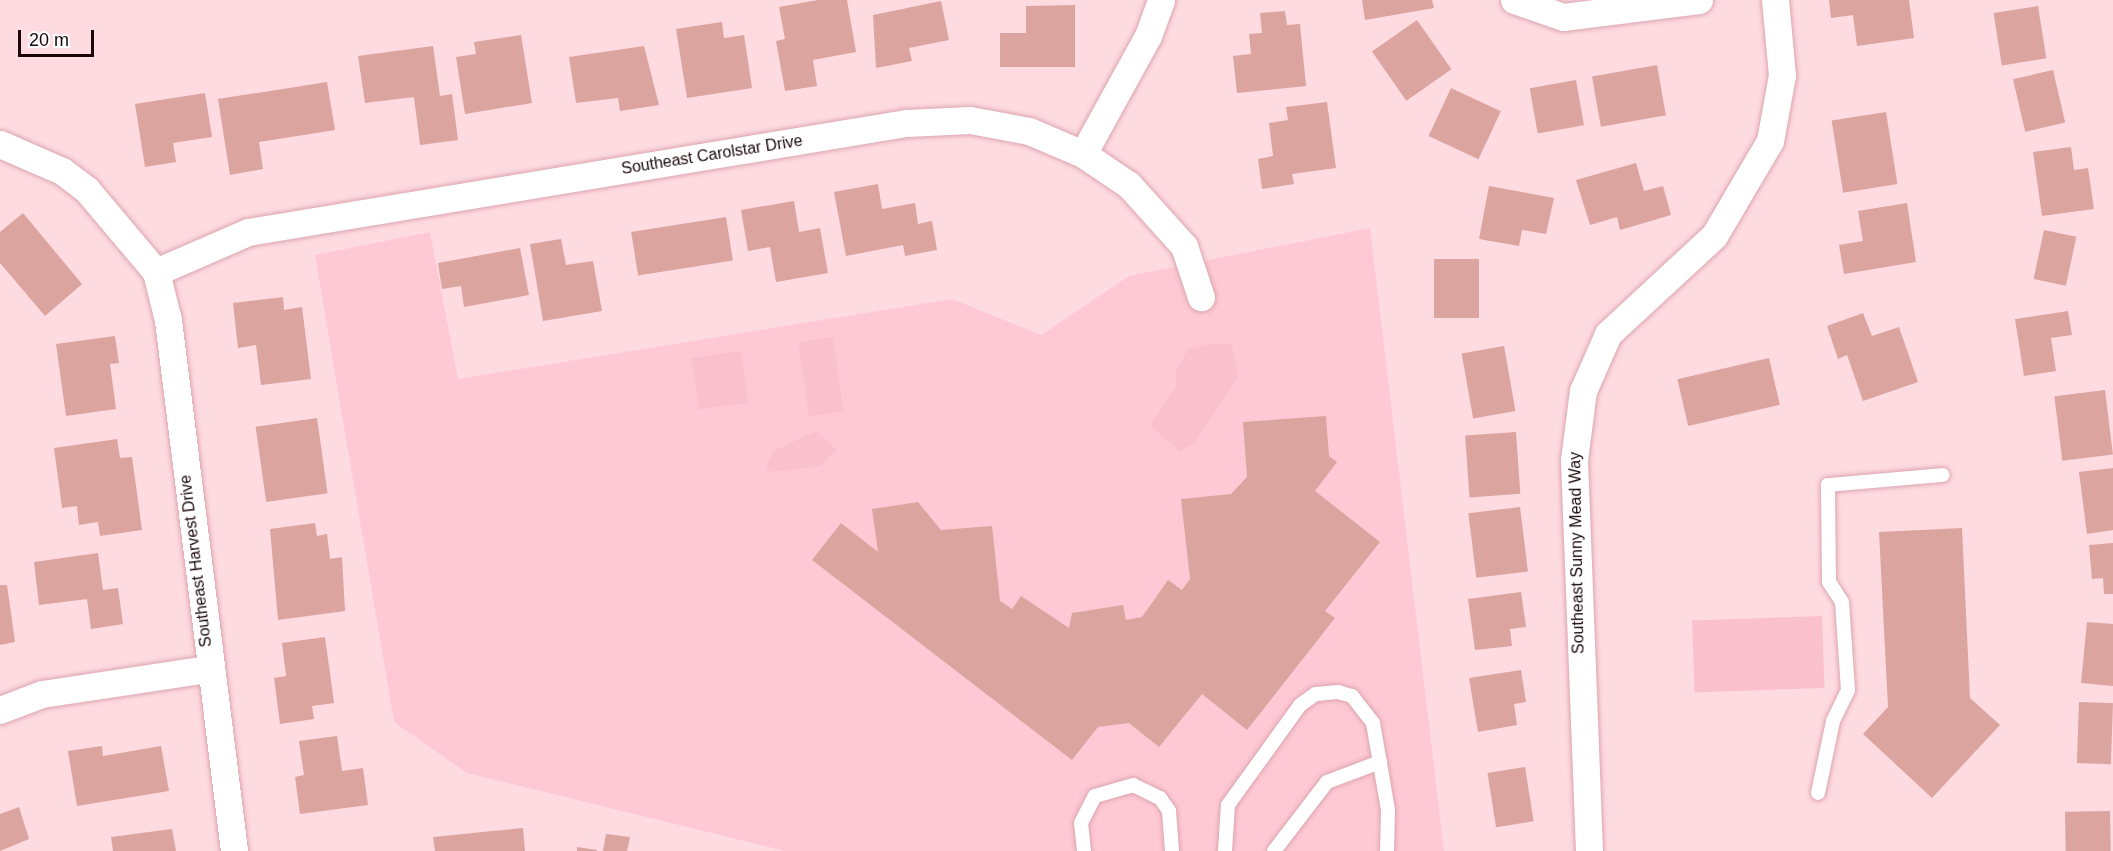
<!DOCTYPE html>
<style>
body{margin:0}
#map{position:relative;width:2113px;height:851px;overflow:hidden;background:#fedae1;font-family:Arial,sans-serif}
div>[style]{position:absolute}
.built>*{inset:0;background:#fec9d4}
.green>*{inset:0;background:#fac1cd;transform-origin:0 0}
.building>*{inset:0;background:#dca49f;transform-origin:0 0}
.roads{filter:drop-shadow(0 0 2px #dca5b0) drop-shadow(0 0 2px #dca5b0)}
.lane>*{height:14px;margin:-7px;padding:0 7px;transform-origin:7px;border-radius:7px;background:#fff}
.street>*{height:27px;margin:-13.5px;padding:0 13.5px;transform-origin:13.5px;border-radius:13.5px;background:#fff}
span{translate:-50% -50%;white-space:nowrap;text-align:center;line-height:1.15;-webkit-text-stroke:4.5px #fff;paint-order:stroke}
.street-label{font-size:16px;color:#19070b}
.scale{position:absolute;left:18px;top:30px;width:76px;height:27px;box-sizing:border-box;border:3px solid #19070b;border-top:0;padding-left:8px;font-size:18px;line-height:21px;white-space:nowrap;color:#19070b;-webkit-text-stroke:4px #fff;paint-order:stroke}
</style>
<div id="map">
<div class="built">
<i style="clip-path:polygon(1370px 228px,1444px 851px,785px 851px,467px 773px,394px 722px,315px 255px,430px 232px,458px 379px,952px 299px,1041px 335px,1129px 276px)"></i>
</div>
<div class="green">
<i style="left:833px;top:337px;width:75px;height:35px;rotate:82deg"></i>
<i style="clip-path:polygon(1218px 343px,1232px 345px,1238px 377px,1194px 443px,1179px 451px,1150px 426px,1176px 387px,1176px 370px,1188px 349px)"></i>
<i style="left:741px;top:351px;width:52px;height:50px;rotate:82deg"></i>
<i style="clip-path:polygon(816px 431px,837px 450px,821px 466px,771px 472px,766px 467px,773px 451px)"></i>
<i style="left:1822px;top:616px;width:72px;height:130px;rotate:88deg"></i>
</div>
<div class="building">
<i style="clip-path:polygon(818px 0,847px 0,856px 52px,813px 60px,817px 86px,785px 91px,776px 41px,785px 39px,779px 7px)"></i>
<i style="clip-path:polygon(1362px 0,1432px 0,1434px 8px,1365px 20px)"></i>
<i style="clip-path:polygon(1829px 0,1909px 0,1914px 38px,1857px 46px,1853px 15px,1831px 18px)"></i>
<i style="clip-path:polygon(941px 1px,949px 40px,909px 48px,912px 61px,876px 68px,873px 15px)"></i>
<i style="clip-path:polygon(1075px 5px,1075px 67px,1000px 67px,1000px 33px,1026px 33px,1026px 6px)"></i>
<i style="left:2038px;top:6px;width:53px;height:45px;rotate:81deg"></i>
<i style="clip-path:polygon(1285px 11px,1287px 25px,1300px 24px,1306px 86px,1237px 93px,1233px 56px,1251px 54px,1249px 34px,1262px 33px,1260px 13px)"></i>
<i style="left:1417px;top:20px;width:60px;height:55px;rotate:55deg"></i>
<i style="clip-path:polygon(722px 22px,724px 38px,744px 35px,752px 88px,687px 98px,676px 29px)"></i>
<i style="clip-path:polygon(521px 35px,532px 103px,465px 114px,456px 57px,476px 54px,474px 42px)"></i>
<i style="clip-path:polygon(433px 46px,440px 96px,452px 94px,458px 140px,420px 145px,414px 97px,365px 103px,358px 56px)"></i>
<i style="clip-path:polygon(644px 46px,659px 105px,620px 111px,618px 98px,576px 103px,569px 57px)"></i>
<i style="left:1657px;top:65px;width:51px;height:66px;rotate:80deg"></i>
<i style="left:2053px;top:70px;width:54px;height:41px;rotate:77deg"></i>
<i style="left:1576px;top:80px;width:46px;height:47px;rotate:80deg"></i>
<i style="clip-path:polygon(327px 82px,335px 130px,259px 142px,263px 169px,230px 175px,218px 99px)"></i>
<i style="left:1451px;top:88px;width:55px;height:53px;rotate:25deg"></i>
<i style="clip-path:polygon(205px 93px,212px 137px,173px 143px,176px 162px,145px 167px,135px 104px)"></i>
<i style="clip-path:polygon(1327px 102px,1336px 168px,1292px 174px,1294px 184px,1262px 189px,1258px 159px,1273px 156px,1269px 123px,1288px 120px,1286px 107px)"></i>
<i style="left:1886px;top:112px;width:73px;height:55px;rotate:81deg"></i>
<i style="clip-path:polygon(2071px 147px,2074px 170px,2088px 168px,2094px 209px,2042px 216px,2033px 152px)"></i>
<i style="clip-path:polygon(1636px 163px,1644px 191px,1663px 186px,1671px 215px,1620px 230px,1617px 217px,1590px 225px,1576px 180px)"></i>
<i style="clip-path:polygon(878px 184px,882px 209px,915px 203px,918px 224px,932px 221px,937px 250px,905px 256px,903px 245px,846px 256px,834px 192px)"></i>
<i style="clip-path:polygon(1489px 186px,1554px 198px,1546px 234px,1522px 230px,1519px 246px,1479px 239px)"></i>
<i style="clip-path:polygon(794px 201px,799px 232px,820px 228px,828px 273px,776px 282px,770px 247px,748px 251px,741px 210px)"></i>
<i style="clip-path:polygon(1907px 203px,1916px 262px,1844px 274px,1839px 245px,1863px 241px,1858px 211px)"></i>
<i style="clip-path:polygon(23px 213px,82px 284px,45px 316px,0 263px,0 232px)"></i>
<i style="left:726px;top:217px;width:44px;height:96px;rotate:81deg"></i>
<i style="left:2044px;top:230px;width:33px;height:50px;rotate:12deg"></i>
<i style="clip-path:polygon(561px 239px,566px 265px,593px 261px,602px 311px,543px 321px,530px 244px)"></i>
<i style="clip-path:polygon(520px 248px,529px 295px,464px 307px,461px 286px,442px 289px,438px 263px)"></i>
<i style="left:1434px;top:259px;width:45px;height:59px"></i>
<i style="clip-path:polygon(283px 297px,284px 310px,302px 307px,311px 379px,261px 385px,256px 345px,238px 348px,233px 303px)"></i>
<i style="clip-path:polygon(2068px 311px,2072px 335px,2051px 338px,2056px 371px,2024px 376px,2015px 319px)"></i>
<i style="clip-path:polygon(1863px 313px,1872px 336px,1899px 327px,1918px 382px,1863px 401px,1847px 355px,1838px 359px,1827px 326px)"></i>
<i style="clip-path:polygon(115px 336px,119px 363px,110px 364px,116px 409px,66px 416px,56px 344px)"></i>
<i style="left:1504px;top:346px;width:66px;height:43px;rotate:80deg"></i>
<i style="left:1769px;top:358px;width:48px;height:94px;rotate:77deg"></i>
<i style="left:2105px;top:390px;width:65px;height:51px;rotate:83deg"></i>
<i style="clip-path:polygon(1326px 416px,1329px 456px,1337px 462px,1315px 491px,1380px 542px,1325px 611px,1335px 618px,1247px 730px,1202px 694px,1159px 747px,1129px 723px,1098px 727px,1072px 760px,812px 560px,841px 523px,878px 552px,872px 509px,918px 502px,941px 530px,992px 526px,1000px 601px,1012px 609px,1021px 596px,1069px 628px,1072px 613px,1123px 605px,1126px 620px,1142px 617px,1168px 580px,1182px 590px,1190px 579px,1181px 499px,1231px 494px,1247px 477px,1243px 422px)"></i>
<i style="left:317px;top:418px;width:76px;height:62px;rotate:82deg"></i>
<i style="left:1516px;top:432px;width:62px;height:51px;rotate:86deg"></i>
<i style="clip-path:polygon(117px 439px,120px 458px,132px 457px,142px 530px,100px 536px,98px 522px,79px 525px,77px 506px,62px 508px,54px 448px)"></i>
<i style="clip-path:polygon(2113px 468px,2113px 530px,2087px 534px,2079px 472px)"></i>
<i style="left:1520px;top:507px;width:65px;height:52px;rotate:83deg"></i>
<i style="clip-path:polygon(315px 523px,317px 536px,327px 534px,330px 559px,342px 557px,345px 611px,278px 620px,270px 529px)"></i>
<i style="clip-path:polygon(1962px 528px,1970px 698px,2000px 725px,1932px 798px,1863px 734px,1888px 707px,1879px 532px)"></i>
<i style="clip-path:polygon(2113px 543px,2113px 594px,2104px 594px,2103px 578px,2092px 579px,2089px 545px)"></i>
<i style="clip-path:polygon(98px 553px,103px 590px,118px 588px,123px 624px,91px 629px,87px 599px,39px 605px,34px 562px)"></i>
<i style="clip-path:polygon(0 585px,7px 585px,15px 642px,0 645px)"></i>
<i style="clip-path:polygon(1521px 592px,1526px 627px,1510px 629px,1512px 646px,1475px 650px,1468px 599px)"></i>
<i style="clip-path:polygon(2087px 622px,2113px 624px,2113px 686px,2081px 683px)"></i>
<i style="clip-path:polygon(325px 637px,334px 703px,312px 706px,314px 719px,280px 724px,274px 678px,286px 676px,282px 643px)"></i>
<i style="clip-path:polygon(1521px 670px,1526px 702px,1514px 704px,1517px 725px,1478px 732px,1469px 678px)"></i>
<i style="left:2079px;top:702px;width:34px;height:61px;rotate:2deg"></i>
<i style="clip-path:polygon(337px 736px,342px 771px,363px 768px,368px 805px,300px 814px,295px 777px,304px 775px,299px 741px)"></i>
<i style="clip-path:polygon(102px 746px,103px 756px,161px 746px,169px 791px,77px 806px,68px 751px)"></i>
<i style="left:1525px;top:767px;width:55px;height:38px;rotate:81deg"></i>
<i style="clip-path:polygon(19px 807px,29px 839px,0 851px,0 814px)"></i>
<i style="left:2110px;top:811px;width:40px;height:45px;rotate:89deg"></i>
<i style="clip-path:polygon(523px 828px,525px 851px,435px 851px,433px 837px)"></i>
<i style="clip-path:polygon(172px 829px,176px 851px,113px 851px,111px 837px)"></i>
<i style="clip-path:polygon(606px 834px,630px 837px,627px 851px,603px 851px)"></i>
<i style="clip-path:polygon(577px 847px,597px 850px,597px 851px,577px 851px)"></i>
</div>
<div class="roads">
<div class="lane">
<i style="left:1818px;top:793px;width:74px;rotate:-78.2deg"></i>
<i style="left:1833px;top:721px;width:34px;rotate:-64deg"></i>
<i style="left:1848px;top:690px;width:88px;rotate:-93.9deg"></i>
<i style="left:1842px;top:602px;width:24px;rotate:-123deg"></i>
<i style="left:1829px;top:582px;width:97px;rotate:-90.6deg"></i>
<i style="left:1828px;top:485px;width:115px;rotate:-5deg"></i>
<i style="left:1084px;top:851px;width:28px;rotate:-96deg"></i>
<i style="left:1081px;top:823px;width:30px;rotate:-63deg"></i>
<i style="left:1095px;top:796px;width:40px;rotate:-16deg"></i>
<i style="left:1133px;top:785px;width:30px;rotate:26deg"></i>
<i style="left:1160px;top:798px;width:16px;rotate:55deg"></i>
<i style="left:1169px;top:811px;width:40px;rotate:85.7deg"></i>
<i style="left:1225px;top:851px;width:46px;rotate:-86.3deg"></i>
<i style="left:1228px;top:805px;width:123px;rotate:-54.2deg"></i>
<i style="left:1300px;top:705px;width:19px;rotate:-35deg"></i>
<i style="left:1316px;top:694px;width:22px;rotate:-5deg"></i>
<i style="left:1338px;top:692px;width:15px;rotate:16deg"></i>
<i style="left:1352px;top:696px;width:34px;rotate:52deg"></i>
<i style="left:1373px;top:723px;width:88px;rotate:80.2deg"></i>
<i style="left:1388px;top:810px;width:41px;rotate:91.4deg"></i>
<i style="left:1274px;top:851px;width:87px;rotate:-52.5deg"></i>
<i style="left:1327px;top:782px;width:57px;rotate:-20.7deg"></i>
</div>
<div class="street">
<i style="left:1514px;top:0;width:52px;rotate:19.1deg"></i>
<i style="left:1563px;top:17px;width:137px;rotate:-7.1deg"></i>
<i style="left:0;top:144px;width:68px;rotate:23.5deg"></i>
<i style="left:62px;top:171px;width:31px;rotate:37deg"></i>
<i style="left:87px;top:190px;width:107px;rotate:49.9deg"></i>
<i style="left:156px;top:272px;width:49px;rotate:76deg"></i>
<i style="left:168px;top:320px;width:535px;rotate:82.91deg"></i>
<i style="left:1083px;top:154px;width:135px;rotate:-61.2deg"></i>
<i style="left:1148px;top:36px;width:38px;rotate:-70deg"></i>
<i style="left:156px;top:272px;width:100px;rotate:-23.5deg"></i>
<i style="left:248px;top:232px;width:667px;rotate:-9.41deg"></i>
<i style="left:906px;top:123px;width:64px;rotate:-2.7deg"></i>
<i style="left:970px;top:120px;width:60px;rotate:10.6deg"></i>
<i style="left:1029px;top:131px;width:59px;rotate:23.1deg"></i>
<i style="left:1083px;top:154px;width:55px;rotate:34deg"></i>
<i style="left:1129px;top:185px;width:82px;rotate:48deg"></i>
<i style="left:1184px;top:246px;width:54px;rotate:71.6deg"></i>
<i style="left:0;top:710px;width:45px;rotate:-20.9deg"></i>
<i style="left:42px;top:694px;width:168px;rotate:-8.6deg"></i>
<i style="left:1589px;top:851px;width:391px;rotate:-92.2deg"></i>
<i style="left:1574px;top:460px;width:70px;rotate:-82.6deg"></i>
<i style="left:1583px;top:391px;width:62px;rotate:-66.3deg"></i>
<i style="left:1608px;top:334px;width:144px;rotate:-42.8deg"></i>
<i style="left:1714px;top:236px;width:110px;rotate:-59.5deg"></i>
<i style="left:1770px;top:141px;width:67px;rotate:-79.7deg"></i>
<i style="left:1782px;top:75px;width:75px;rotate:-95.3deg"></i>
</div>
</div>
<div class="street-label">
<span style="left:712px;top:155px;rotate:-9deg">Southeast Carolstar Drive</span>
<span style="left:1577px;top:553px;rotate:-91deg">Southeast Sunny Mead Way</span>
<span style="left:196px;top:561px;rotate:-97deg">Southeast Harvest Drive</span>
</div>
<div class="scale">20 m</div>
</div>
